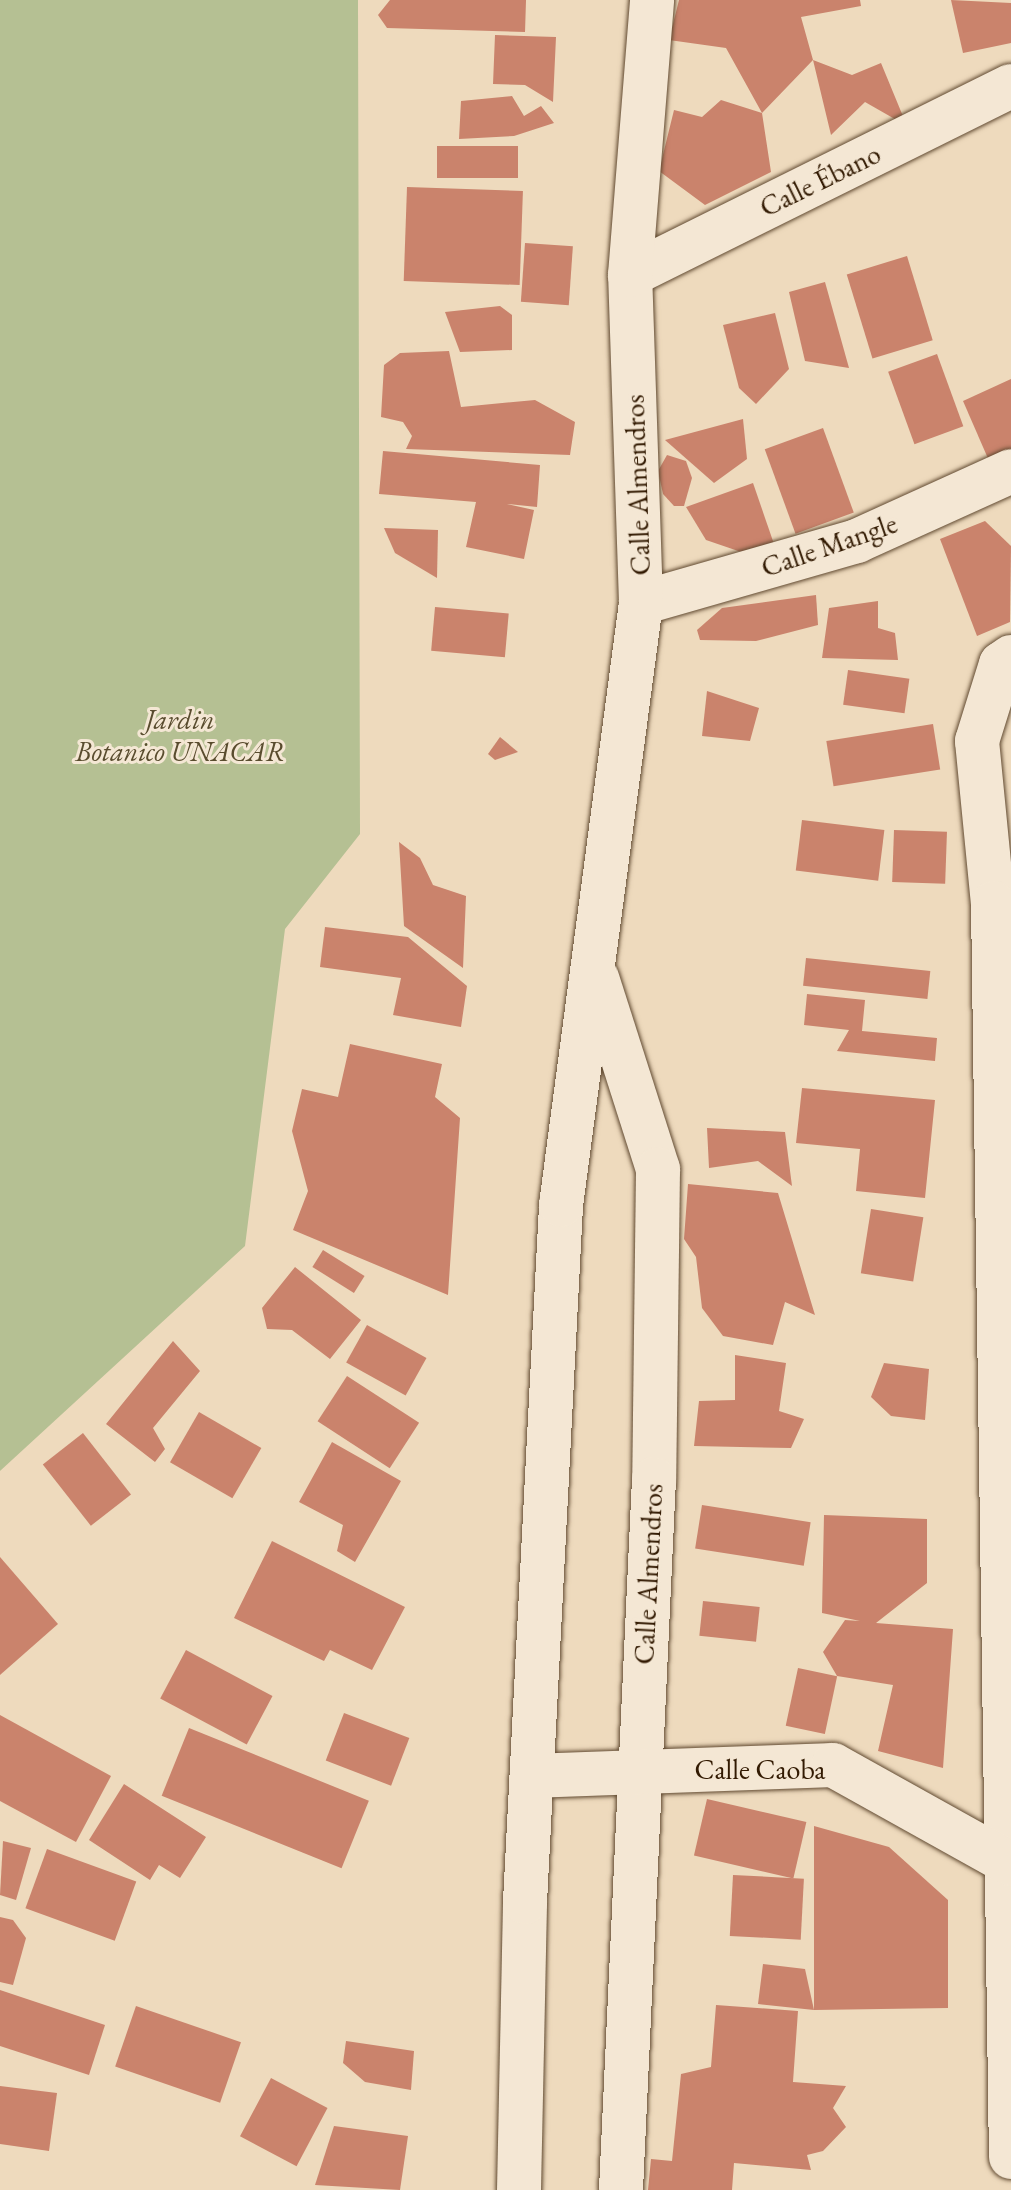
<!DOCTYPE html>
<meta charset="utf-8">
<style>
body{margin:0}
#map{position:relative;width:1011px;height:2190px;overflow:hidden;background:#eedabd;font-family:"EB Garamond",serif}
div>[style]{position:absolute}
.green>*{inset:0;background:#b5c093}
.building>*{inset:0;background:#ca836c;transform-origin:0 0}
.roads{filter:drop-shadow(0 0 2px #614a31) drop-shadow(0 0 2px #614a31)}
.minor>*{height:44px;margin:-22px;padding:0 22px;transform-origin:22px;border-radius:22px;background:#f4e7d4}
span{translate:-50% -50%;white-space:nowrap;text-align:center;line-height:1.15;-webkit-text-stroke:6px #f4e7d4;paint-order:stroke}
.street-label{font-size:28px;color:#321a02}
.park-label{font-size:28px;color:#594c2e;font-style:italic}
</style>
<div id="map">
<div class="green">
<i style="clip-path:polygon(0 0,358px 0,360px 834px,285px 929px,245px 1246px,0 1471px)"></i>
</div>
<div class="building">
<i style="clip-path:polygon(390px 0,526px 0,525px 32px,387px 28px,378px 15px)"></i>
<i style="clip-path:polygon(679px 0,860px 0,861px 6px,801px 17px,813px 60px,762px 113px,726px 48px,669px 40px)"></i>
<i style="clip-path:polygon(951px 0,1011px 3px,1011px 43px,963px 53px)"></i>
<i style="clip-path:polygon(495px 35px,556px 37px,553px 102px,525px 85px,493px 84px)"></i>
<i style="clip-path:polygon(813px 60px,852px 75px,881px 63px,907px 126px,865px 102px,831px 135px)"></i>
<i style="clip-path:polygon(512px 96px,524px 116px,541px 106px,554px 123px,514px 136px,459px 139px,461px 101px)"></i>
<i style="clip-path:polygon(721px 100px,762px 113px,771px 172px,705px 205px,659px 171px,674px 110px,702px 117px)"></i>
<i style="left:437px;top:146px;width:81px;height:32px"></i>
<i style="left:407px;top:187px;width:116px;height:94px;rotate:2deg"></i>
<i style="left:525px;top:243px;width:48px;height:59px;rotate:4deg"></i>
<i style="left:907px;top:256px;width:88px;height:63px;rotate:73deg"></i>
<i style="clip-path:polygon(825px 282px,849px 368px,805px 361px,789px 292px)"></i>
<i style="clip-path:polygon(500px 306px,512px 315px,512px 350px,460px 352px,445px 312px)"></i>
<i style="clip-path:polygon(775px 313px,789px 369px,756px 404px,739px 388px,723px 325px)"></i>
<i style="clip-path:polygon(449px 351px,461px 407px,535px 400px,575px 422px,570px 455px,406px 449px,412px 436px,403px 422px,381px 417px,384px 365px,400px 353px)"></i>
<i style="left:937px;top:354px;width:77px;height:52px;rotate:70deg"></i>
<i style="clip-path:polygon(1011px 379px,1011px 462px,993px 470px,963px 401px)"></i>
<i style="clip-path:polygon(743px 419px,747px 459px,714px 483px,665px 440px)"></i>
<i style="left:823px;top:428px;width:90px;height:62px;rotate:70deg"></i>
<i style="clip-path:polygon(383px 451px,540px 465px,537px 507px,507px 504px,534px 510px,524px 559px,466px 547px,476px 502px,379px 494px)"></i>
<i style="clip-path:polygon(667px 455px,686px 461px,692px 478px,684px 506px,674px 506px,663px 494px,658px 471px)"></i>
<i style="clip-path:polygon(753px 483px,774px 544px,747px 554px,706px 540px,686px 507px)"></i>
<i style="clip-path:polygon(985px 521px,1011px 546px,1010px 622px,977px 636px,940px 539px)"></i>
<i style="clip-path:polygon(384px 528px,438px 530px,437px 578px,395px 553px)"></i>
<i style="clip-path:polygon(816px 595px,818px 625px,756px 641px,700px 640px,697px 630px,722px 608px)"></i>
<i style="clip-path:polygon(878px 601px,878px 628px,895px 633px,898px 660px,822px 658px,829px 608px)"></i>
<i style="left:435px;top:607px;width:74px;height:44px;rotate:5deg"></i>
<i style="left:848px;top:670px;width:62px;height:35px;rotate:8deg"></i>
<i style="clip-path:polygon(707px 691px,759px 708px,750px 741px,702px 736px)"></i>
<i style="left:933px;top:724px;width:46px;height:108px;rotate:81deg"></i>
<i style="clip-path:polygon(500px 737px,518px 752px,495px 760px,488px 754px)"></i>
<i style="left:802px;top:820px;width:83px;height:51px;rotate:7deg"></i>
<i style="left:894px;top:830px;width:53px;height:52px;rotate:2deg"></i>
<i style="clip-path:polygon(399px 842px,420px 858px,433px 885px,466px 896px,463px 968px,404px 926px)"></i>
<i style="clip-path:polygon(325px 927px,408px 937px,467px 986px,461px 1027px,393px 1015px,401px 978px,320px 967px)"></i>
<i style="left:806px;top:958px;width:125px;height:28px;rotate:6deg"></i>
<i style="clip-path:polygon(807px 994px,865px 1000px,862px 1031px,937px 1038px,935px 1061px,837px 1051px,849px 1030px,804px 1025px)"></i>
<i style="clip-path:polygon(350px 1044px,442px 1064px,435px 1097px,460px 1118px,448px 1295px,293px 1230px,308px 1191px,292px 1131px,302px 1089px,338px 1097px)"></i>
<i style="clip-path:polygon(802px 1088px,935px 1100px,925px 1198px,856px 1191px,860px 1149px,796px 1143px)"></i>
<i style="clip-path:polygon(707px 1128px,785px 1132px,792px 1186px,758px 1161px,709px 1168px)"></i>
<i style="clip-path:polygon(688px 1184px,778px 1193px,815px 1315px,785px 1302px,773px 1345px,723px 1336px,702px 1308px,696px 1257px,684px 1239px)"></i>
<i style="left:871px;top:1209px;width:53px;height:65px;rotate:9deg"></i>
<i style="left:323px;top:1250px;width:49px;height:20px;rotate:32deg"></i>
<i style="clip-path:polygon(295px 1267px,361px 1320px,330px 1359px,292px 1330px,267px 1329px,262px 1308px)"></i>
<i style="left:367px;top:1325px;width:68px;height:43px;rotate:29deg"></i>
<i style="clip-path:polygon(173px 1341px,200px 1371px,153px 1428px,165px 1449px,155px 1462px,106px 1424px)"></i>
<i style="clip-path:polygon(735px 1355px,786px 1363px,779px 1411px,804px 1419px,791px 1448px,694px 1446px,699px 1401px,735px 1400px)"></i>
<i style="clip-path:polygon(884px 1363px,929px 1369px,925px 1420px,891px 1416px,871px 1397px)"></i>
<i style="left:347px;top:1376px;width:86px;height:54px;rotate:33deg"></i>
<i style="left:199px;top:1412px;width:72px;height:58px;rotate:30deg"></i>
<i style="left:83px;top:1433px;width:78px;height:51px;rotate:52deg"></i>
<i style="clip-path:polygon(332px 1442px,401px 1481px,355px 1562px,337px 1551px,343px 1525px,299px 1502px)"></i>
<i style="left:702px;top:1505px;width:110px;height:44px;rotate:9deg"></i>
<i style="clip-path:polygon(824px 1515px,927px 1519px,927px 1583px,876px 1623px,953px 1629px,943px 1768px,878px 1751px,893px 1685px,837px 1676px,823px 1652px,845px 1620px,860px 1621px,822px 1613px)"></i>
<i style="clip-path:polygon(272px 1541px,405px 1607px,372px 1670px,330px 1650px,324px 1661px,234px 1618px)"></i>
<i style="clip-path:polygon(0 1557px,58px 1624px,0 1675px)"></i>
<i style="left:703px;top:1601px;width:57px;height:35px;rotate:6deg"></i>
<i style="left:186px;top:1650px;width:98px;height:55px;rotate:28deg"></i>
<i style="left:798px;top:1668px;width:40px;height:59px;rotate:12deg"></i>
<i style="left:344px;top:1713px;width:70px;height:51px;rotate:21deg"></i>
<i style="clip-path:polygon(0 1715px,111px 1776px,76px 1842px,0 1801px)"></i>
<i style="left:189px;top:1728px;width:194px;height:73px;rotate:22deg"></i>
<i style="clip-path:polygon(124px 1784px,206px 1837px,180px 1878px,159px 1865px,150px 1880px,89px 1840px)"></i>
<i style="left:707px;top:1799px;width:102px;height:58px;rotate:13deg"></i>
<i style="clip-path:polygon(814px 1826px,889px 1847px,948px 1900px,948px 2008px,814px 2010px)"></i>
<i style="clip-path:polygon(3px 1841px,31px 1848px,16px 1900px,0 1895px)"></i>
<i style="left:47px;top:1849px;width:95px;height:63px;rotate:20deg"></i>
<i style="left:733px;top:1875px;width:71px;height:61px;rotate:3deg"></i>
<i style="clip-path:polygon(0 1917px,13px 1920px,26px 1938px,13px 1985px,0 1982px)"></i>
<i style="clip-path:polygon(763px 1964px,805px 1969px,814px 2010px,758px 2004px)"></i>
<i style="clip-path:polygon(0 1990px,105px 2025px,89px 2075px,0 2046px)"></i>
<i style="clip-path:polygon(716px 2005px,798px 2011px,793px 2082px,846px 2086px,833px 2108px,846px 2127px,823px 2151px,807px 2155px,811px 2170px,734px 2163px,732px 2190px,648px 2190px,651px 2159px,672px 2161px,681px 2074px,711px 2067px)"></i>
<i style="left:136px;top:2006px;width:111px;height:64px;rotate:19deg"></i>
<i style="clip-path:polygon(346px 2041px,414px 2051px,411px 2090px,365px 2082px,343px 2063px)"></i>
<i style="left:271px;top:2078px;width:64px;height:66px;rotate:28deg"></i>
<i style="clip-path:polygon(0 2086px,57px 2093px,49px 2151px,0 2144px)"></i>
<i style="clip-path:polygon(334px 2126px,408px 2136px,400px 2190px,315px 2185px)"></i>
</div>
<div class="roads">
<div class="minor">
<i style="left:630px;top:275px;width:425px;rotate:-26.4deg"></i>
<i style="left:641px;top:603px;width:225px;rotate:-16deg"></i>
<i style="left:857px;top:541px;width:169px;rotate:-24.4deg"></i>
<i style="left:1011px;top:657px;width:12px;rotate:145deg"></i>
<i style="left:1001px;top:664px;width:81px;rotate:107.3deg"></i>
<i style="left:977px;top:741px;width:163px;rotate:84.4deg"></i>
<i style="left:993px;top:903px;width:1254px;rotate:89.18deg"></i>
<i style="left:597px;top:978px;width:201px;rotate:72.3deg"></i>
<i style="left:658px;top:1169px;width:310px;rotate:90.7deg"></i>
<i style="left:654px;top:1479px;width:712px;rotate:92.66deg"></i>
<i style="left:532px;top:1776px;width:301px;rotate:-2.1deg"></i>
<i style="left:833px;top:1765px;width:204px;rotate:29.1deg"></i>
<i style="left:519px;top:2190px;width:288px;rotate:-88.8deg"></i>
<i style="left:525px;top:1902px;width:698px;rotate:-87.04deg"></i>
<i style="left:561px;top:1205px;width:607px;rotate:-82.43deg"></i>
<i style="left:641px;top:603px;width:328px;rotate:-91.9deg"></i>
<i style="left:630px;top:275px;width:276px;rotate:-85.4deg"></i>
</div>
</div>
<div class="street-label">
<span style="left:820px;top:180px;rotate:-26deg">Calle Ébano</span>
<span style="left:637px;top:485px;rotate:-92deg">Calle Almendros</span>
<span style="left:829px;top:545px;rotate:-19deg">Calle Mangle</span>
<span style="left:648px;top:1574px;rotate:-87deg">Calle Almendros</span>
<span style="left:760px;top:1769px">Calle Caoba</span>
</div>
<div class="park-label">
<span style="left:180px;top:735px">Jardin<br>Botanico UNACAR</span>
</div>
</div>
